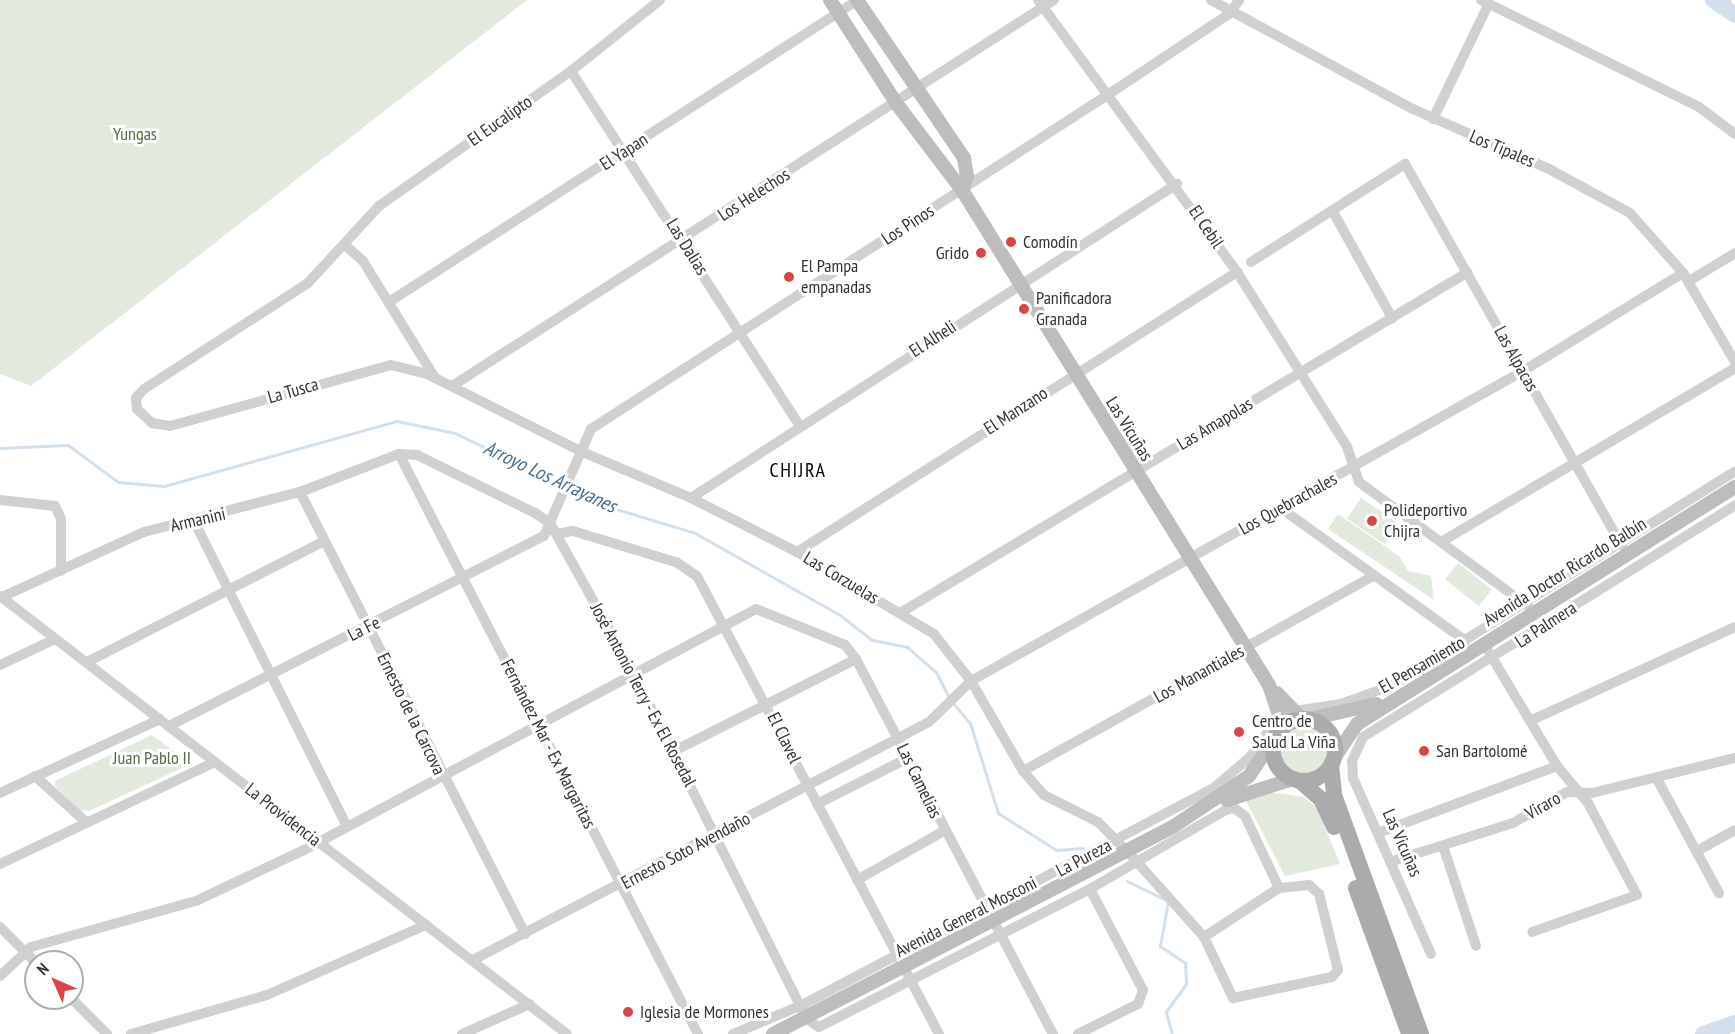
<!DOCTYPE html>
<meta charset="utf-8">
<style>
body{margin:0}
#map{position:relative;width:1735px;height:1034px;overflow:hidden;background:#fff;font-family:"PT Sans Narrow",sans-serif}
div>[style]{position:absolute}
.green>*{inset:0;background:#e2e9dd;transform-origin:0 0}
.round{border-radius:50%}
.stream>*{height:3px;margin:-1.5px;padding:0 1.5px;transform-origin:1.5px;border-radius:1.5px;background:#d1e0ec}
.river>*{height:16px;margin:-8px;padding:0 8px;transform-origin:8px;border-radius:8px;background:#d1e0ec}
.street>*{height:10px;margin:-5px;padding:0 5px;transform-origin:5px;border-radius:5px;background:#d0d0d0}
.secondary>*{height:14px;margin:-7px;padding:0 7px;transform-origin:7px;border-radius:7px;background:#bdbdbd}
.primary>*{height:16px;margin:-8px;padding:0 8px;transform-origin:8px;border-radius:8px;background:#ababab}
.primary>.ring{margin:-8px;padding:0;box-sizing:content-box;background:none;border:16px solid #ababab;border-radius:50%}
.dots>*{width:16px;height:16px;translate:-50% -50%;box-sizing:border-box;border:3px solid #fff;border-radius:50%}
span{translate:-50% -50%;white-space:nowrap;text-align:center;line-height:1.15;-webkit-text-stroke:6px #fff;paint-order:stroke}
.street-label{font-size:18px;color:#333}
.park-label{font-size:18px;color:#536d42}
.poi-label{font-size:18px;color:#333}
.left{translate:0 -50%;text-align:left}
.right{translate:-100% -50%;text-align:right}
.neighbourhood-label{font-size:20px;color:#000;letter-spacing:1.5px}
.water-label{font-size:20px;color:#446f91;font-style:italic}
.north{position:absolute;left:24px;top:950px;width:60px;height:60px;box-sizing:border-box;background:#fff;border:2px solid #adadad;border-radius:50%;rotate:315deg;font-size:16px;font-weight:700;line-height:24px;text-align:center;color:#333}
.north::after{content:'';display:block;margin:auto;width:21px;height:27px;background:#db4445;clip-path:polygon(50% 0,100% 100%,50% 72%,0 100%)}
</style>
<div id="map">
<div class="green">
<i style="clip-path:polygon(0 0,527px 0,31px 386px,0 374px)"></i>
<i style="left:1361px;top:498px;width:46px;height:25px;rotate:34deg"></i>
<i style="clip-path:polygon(1338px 514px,1399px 556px,1408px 571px,1431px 576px,1434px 600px,1328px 529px)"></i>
<i style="left:1458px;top:563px;width:43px;height:21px;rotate:38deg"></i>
<i class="round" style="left:1281px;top:727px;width:46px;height:46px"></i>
<i style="clip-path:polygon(152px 735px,191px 764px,89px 811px,79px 810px,55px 786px,55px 781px)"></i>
<i style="clip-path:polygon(1269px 792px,1304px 797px,1317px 808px,1340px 864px,1285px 876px,1245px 799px)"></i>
</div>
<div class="stream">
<i style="left:1729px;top:0;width:15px;rotate:67deg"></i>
<i style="left:0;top:448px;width:68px;rotate:-2.5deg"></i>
<i style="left:68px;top:445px;width:62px;rotate:36.5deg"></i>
<i style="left:118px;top:482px;width:46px;rotate:5deg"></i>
<i style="left:164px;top:486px;width:242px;rotate:-15.6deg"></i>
<i style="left:397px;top:421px;width:59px;rotate:11.7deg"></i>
<i style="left:455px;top:433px;width:165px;rotate:25.9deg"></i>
<i style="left:603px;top:505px;width:96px;rotate:16.9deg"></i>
<i style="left:695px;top:533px;width:167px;rotate:29.5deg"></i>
<i style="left:840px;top:615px;width:41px;rotate:38deg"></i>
<i style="left:872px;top:640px;width:36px;rotate:11deg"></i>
<i style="left:907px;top:647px;width:38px;rotate:41deg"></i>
<i style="left:936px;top:672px;width:28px;rotate:63deg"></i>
<i style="left:953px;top:703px;width:26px;rotate:50deg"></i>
<i style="left:970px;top:723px;width:94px;rotate:72.7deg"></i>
<i style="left:998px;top:813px;width:69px;rotate:32.5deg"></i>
<i style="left:1056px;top:850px;width:27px;rotate:-4deg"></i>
<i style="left:1127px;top:881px;width:46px;rotate:26deg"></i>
<i style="left:1168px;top:901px;width:46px;rotate:100.1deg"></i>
<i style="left:1160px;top:946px;width:30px;rotate:34deg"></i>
<i style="left:1185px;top:963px;width:21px;rotate:87deg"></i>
<i style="left:1186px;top:984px;width:34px;rotate:126deg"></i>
<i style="left:1166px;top:1012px;width:23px;rotate:75deg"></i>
</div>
<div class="river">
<i style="left:1713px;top:0;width:27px;rotate:34deg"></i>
<i style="left:1703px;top:1034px;width:34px;rotate:-19deg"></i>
</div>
<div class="street">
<i style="left:660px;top:0;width:114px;rotate:141.4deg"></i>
<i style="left:571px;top:71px;width:235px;rotate:144.9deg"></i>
<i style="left:379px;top:206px;width:105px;rotate:132.7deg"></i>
<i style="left:308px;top:283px;width:195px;rotate:147.1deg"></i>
<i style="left:144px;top:389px;width:12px;rotate:132deg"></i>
<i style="left:136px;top:398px;width:11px;rotate:85deg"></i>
<i style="left:137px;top:409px;width:21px;rotate:43deg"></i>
<i style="left:152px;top:423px;width:18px;rotate:9deg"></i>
<i style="left:170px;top:426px;width:229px;rotate:-15.4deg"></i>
<i style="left:391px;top:365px;width:37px;rotate:14deg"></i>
<i style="left:427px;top:374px;width:171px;rotate:26.7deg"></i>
<i style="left:580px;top:451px;width:121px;rotate:22.9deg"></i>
<i style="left:691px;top:498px;width:119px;rotate:27deg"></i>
<i style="left:797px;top:552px;width:160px;rotate:30.9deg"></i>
<i style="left:934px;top:634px;width:60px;rotate:51.8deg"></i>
<i style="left:971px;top:681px;width:104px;rotate:60deg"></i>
<i style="left:1023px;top:771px;width:32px;rotate:49deg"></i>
<i style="left:1044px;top:795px;width:60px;rotate:26.6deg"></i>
<i style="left:1098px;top:822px;width:42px;rotate:45deg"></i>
<i style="left:1128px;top:852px;width:114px;rotate:48.2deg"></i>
<i style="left:1204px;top:937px;width:68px;rotate:64.6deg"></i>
<i style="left:1233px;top:998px;width:101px;rotate:-12deg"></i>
<i style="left:1332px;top:977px;width:9px;rotate:-49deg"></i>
<i style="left:1338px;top:970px;width:78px;rotate:-104deg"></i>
<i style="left:1319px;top:894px;width:13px;rotate:-138deg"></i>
<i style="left:1309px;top:885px;width:30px;rotate:174deg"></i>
<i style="left:1279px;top:888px;width:90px;rotate:146.8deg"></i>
<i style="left:1038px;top:0;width:337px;rotate:53.8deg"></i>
<i style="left:1237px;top:272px;width:207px;rotate:57.8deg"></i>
<i style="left:1347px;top:447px;width:37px;rotate:71deg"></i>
<i style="left:1359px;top:482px;width:210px;rotate:36.3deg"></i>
<i style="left:1211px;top:0;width:230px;rotate:28.4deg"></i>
<i style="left:1413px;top:109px;width:149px;rotate:23.8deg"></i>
<i style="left:1549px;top:169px;width:92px;rotate:28.5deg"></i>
<i style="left:1630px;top:213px;width:80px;rotate:48.5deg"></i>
<i style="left:1683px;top:273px;width:103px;rotate:59.7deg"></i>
<i style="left:1481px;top:0;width:243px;rotate:26.1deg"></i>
<i style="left:1699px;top:107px;width:45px;rotate:36.9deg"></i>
<i style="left:571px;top:71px;width:422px;rotate:57.2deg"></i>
<i style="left:1433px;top:119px;width:129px;rotate:-64.2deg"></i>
<i style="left:1332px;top:210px;width:124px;rotate:60.9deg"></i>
<i style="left:345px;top:245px;width:24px;rotate:42deg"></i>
<i style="left:363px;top:261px;width:137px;rotate:58.4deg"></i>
<i style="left:1251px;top:262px;width:183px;rotate:-32.5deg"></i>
<i style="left:1405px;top:164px;width:439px;rotate:60.4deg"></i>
<i style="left:1689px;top:281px;width:54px;rotate:-31.3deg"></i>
<i style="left:389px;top:302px;width:558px;rotate:-32.78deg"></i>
<i style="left:452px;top:386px;width:715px;rotate:-32.67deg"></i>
<i style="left:399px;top:454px;width:653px;rotate:62.73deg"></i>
<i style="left:300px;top:492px;width:496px;rotate:63deg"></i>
<i style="left:691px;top:498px;width:579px;rotate:-32.87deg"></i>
<i style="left:0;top:500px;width:55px;rotate:6.2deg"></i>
<i style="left:55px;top:506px;width:14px;rotate:65deg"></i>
<i style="left:61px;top:519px;width:52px;rotate:90deg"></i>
<i style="left:1282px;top:509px;width:226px;rotate:35.7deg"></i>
<i style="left:195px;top:523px;width:337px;rotate:63.4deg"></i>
<i style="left:557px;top:534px;width:16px;rotate:-11deg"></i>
<i style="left:573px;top:531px;width:108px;rotate:16.8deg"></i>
<i style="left:676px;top:562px;width:25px;rotate:34deg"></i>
<i style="left:697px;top:576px;width:518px;rotate:62.15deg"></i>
<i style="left:1441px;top:542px;width:342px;rotate:-30.6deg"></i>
<i style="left:797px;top:552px;width:522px;rotate:-32.47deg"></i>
<i style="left:0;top:596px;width:716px;rotate:37.69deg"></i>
<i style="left:2px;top:597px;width:156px;rotate:-24.6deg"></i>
<i style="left:144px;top:532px;width:161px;rotate:-14.4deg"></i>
<i style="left:300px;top:492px;width:106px;rotate:-21deg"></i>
<i style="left:399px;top:454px;width:18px;rotate:3deg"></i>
<i style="left:417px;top:455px;width:131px;rotate:26.2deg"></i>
<i style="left:535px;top:513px;width:18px;rotate:34deg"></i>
<i style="left:550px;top:523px;width:173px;rotate:60.9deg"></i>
<i style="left:634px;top:674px;width:386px;rotate:63.4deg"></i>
<i style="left:807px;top:1019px;width:14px;rotate:34deg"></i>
<i style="left:819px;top:1027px;width:304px;rotate:-27deg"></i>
<i style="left:1090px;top:889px;width:157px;rotate:-30.2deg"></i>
<i style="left:1226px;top:810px;width:8px;rotate:-14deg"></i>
<i style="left:1234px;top:808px;width:14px;rotate:36deg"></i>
<i style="left:1245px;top:816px;width:80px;rotate:64.7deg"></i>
<i style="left:900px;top:613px;width:662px;rotate:-30.98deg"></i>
<i style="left:1484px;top:644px;width:142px;rotate:59.1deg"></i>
<i style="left:1557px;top:766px;width:48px;rotate:50deg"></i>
<i style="left:1588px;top:803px;width:104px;rotate:62deg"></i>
<i style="left:1637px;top:895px;width:111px;rotate:160.6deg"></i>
<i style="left:87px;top:662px;width:266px;rotate:-27deg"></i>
<i style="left:0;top:665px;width:61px;rotate:-25.3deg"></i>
<i style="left:1532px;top:720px;width:223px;rotate:-24.6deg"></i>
<i style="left:169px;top:726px;width:420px;rotate:-26.9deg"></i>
<i style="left:544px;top:536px;width:117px;rotate:-66.3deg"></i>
<i style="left:591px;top:429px;width:617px;rotate:-32.89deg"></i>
<i style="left:1109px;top:94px;width:144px;rotate:-33.7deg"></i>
<i style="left:1229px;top:14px;width:17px;rotate:-54deg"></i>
<i style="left:674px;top:751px;width:204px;rotate:-26.8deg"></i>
<i style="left:1023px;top:771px;width:402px;rotate:-29.1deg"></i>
<i style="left:35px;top:776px;width:69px;rotate:42deg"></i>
<i style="left:1657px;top:779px;width:130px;rotate:61.5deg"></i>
<i style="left:0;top:793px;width:176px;rotate:-24.8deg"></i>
<i style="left:817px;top:804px;width:102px;rotate:-26.8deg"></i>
<i style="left:1378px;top:833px;width:191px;rotate:-20.5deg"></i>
<i style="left:1443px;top:846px;width:105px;rotate:71.7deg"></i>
<i style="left:1697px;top:851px;width:43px;rotate:-28.9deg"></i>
<i style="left:1390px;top:862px;width:129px;rotate:-17.6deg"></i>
<i style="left:1513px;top:823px;width:62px;rotate:-29.9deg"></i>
<i style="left:1567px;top:792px;width:25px;rotate:2deg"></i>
<i style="left:1592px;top:793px;width:147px;rotate:-13.8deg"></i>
<i style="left:0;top:864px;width:238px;rotate:-25.4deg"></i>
<i style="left:857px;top:880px;width:100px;rotate:-29.4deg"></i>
<i style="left:0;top:927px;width:51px;rotate:45deg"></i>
<i style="left:1431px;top:954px;width:193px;rotate:-113.9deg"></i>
<i style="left:1353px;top:778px;width:17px;rotate:-93deg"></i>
<i style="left:1352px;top:761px;width:26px;rotate:-65deg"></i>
<i style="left:1363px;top:737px;width:438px;rotate:-31.9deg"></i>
<i style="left:473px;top:960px;width:514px;rotate:-27.56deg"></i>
<i style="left:929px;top:722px;width:59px;rotate:-44.3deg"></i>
<i style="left:971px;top:681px;width:633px;rotate:-29.32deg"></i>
<i style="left:1523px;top:371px;width:188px;rotate:-31.5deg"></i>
<i style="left:0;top:976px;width:42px;rotate:-43.1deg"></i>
<i style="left:31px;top:947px;width:171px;rotate:-15.6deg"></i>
<i style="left:196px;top:901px;width:119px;rotate:-25.3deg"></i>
<i style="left:304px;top:850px;width:512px;rotate:-28.07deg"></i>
<i style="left:756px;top:609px;width:96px;rotate:22deg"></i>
<i style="left:845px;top:645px;width:18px;rotate:52deg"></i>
<i style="left:856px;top:659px;width:424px;rotate:62.3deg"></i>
<i style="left:71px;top:998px;width:51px;rotate:45deg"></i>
<i style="left:131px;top:1034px;width:141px;rotate:-16deg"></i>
<i style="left:267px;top:995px;width:174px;rotate:-23.8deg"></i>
<i style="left:462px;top:1034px;width:74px;rotate:-23.8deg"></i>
<i style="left:733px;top:1034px;width:75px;rotate:-22.8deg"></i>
<i style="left:802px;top:1005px;width:467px;rotate:-27.8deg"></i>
<i style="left:1215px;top:787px;width:48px;rotate:-40.7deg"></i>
<i style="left:1251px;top:756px;width:52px;rotate:-55.1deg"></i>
<i style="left:1281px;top:713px;width:61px;rotate:-8.5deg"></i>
<i style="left:1341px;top:704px;width:55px;rotate:-20.1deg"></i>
<i style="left:1393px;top:685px;width:403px;rotate:-32deg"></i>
<i style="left:1078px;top:1034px;width:67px;rotate:-26.6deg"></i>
<i style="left:1138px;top:1004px;width:15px;rotate:-70deg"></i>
<i style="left:1143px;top:990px;width:114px;rotate:-117.7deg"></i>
</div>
<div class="secondary">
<i style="left:830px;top:0;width:122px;rotate:57.3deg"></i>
<i style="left:896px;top:103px;width:109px;rotate:52.8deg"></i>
<i style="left:962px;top:190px;width:582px;rotate:58.19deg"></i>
<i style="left:1269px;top:685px;width:44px;rotate:71.6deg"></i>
<i style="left:857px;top:0;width:191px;rotate:55.9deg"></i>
<i style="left:964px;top:158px;width:18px;rotate:81deg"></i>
<i style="left:967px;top:176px;width:15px;rotate:110deg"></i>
<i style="left:1277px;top:693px;width:36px;rotate:46deg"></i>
<i style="left:1310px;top:719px;width:68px;rotate:-12.8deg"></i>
<i style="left:1334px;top:758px;width:41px;rotate:-55.9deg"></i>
<i style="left:1357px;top:724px;width:446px;rotate:-32.1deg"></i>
<i style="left:1227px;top:800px;width:69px;rotate:-17.7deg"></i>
<i style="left:773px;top:1034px;width:452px;rotate:-27.4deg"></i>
<i style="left:1174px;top:826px;width:90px;rotate:-33.7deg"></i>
<i style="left:1249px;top:776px;width:48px;rotate:-56deg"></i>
</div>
<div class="primary">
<i class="ring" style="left:1273px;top:719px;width:46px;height:46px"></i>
<i style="left:1331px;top:765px;width:30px;rotate:84deg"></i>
<i style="left:1334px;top:795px;width:254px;rotate:70deg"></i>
<i style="left:1300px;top:781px;width:28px;rotate:41deg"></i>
<i style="left:1321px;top:799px;width:31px;rotate:65deg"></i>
<i style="left:1356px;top:888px;width:155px;rotate:70deg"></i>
</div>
<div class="dots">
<i style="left:1011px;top:242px;background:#db4445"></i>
<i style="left:981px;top:253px;background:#db4445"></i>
<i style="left:789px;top:277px;background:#db4445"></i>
<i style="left:1024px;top:309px;background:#db4445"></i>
<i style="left:1372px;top:521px;background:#db4445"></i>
<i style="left:1239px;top:732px;background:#db4445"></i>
<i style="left:1424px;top:751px;background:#db4445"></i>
<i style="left:628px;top:1012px;background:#db4445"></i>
</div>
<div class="street-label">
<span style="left:500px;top:121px;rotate:-35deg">El Eucalipto</span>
<span style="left:1502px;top:149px;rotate:23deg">Los Tipales</span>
<span style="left:624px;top:152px;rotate:-33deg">El Yapan</span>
<span style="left:754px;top:195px;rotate:-33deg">Los Helechos</span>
<span style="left:908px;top:225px;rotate:-33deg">Los Pinos</span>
<span style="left:1206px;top:227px;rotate:56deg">El Cebil</span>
<span style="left:687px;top:247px;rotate:58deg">Las Dalias</span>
<span style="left:933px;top:339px;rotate:-33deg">El Alheli</span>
<span style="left:1516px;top:359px;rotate:61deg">Las Alpacas</span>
<span style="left:293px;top:391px;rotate:-16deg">La Tusca</span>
<span style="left:1016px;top:411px;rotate:-33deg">El Manzano</span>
<span style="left:1215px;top:424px;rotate:-31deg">Las Amapolas</span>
<span style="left:1129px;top:429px;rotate:58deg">Las Vicuñas</span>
<span style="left:1288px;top:504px;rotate:-29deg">Los Quebrachales</span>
<span style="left:198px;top:520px;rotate:-13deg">Armanini</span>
<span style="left:1565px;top:572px;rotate:-32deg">Avenida Doctor Ricardo Balbín</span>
<span style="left:841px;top:578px;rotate:31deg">Las Corzuelas</span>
<span style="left:1546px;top:625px;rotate:-33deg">La Palmera</span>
<span style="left:364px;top:629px;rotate:-27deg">La Fe</span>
<span style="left:1422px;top:665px;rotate:-30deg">El Pensamiento</span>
<span style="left:1199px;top:674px;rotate:-29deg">Los Manantiales</span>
<span style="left:643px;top:695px;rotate:62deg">José Antonio Terry - Ex El Rosedal</span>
<span style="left:411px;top:714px;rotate:64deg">Ernesto de la Carcova</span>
<span style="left:784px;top:738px;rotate:64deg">El Clavel</span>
<span style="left:548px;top:744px;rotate:63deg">Fernández Mar - Ex Margaritas</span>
<span style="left:919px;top:781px;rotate:64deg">Las Camelias</span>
<span style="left:1543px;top:806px;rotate:-30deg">Viraro</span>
<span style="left:283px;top:815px;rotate:38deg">La Providencia</span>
<span style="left:1402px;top:843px;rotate:66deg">Las Vicuñas</span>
<span style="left:686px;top:851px;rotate:-28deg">Ernesto Soto Avendaño</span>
<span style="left:1084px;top:858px;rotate:-28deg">La Pureza</span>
<span style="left:966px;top:917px;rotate:-27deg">Avenida General Mosconi</span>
</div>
<div class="park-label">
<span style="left:135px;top:134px">Yungas</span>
<span style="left:152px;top:758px">Juan Pablo II</span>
</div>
<div class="poi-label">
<span class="left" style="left:1023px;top:242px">Comodín</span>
<span class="right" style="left:969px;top:253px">Grido</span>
<span class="left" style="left:801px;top:277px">El Pampa<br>empanadas</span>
<span class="left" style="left:1036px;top:309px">Panificadora<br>Granada</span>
<span class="left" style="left:1384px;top:521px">Polideportivo<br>Chijra</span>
<span class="left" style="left:1252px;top:732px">Centro de<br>Salud La Viña</span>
<span class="left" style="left:1436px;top:751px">San Bartolomé</span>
<span class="left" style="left:640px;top:1012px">Iglesia de Mormones</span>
</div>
<div class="neighbourhood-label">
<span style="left:798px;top:470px">CHIJRA</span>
</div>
<div class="water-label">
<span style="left:550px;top:477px;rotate:25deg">Arroyo Los Arrayanes</span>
</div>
<div class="north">N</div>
</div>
